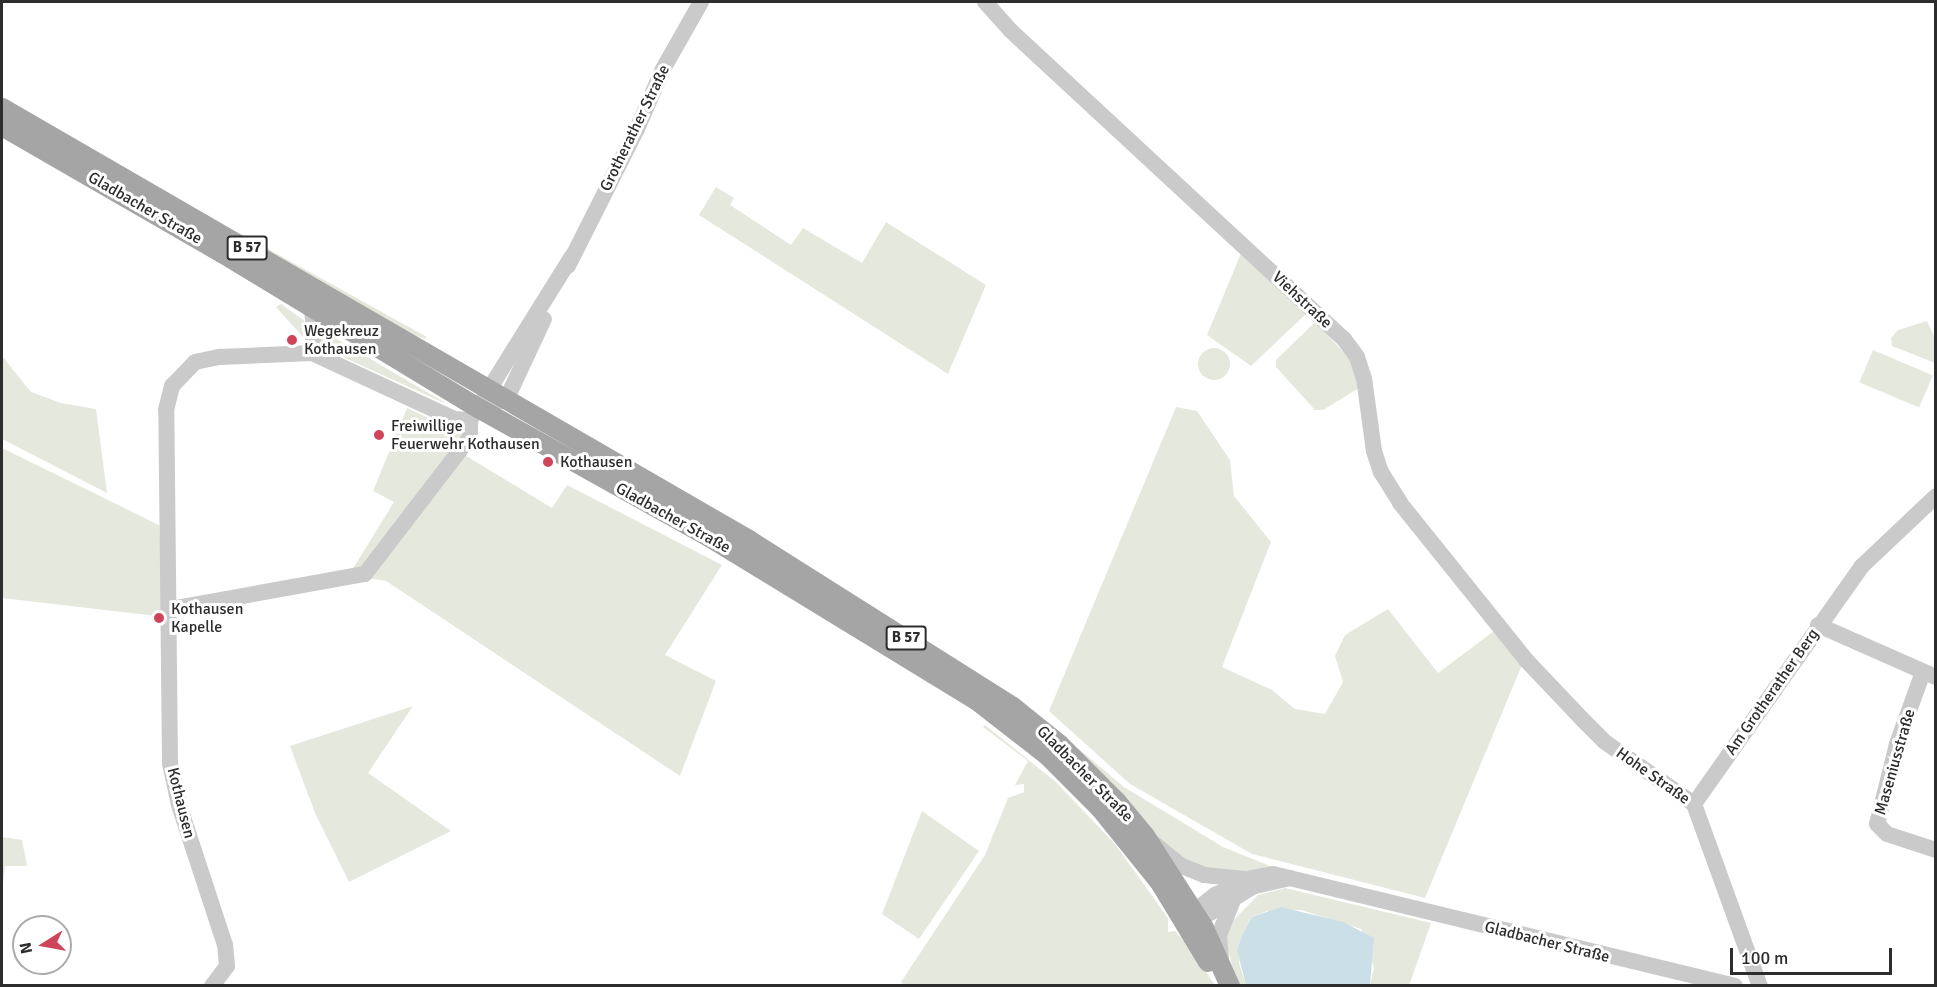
<!DOCTYPE html>
<meta charset="utf-8">
<style>
body{margin:0}
#map{position:relative;width:1937px;height:987px;overflow:hidden;background:#fff;font-family:Signika,sans-serif}
div>[style]{position:absolute}
.green>*{inset:0;background:#e5e9dd;transform-origin:0 0}
.round{border-radius:50%}
.water>*{inset:0;background:#cbdfe7}
.minor>*{height:16px;margin:-8px;padding:0 8px;transform-origin:8px;border-radius:8px;background:#cacaca}
.major>*{height:20px;margin:-10px;padding:0 10px;transform-origin:10px;border-radius:10px;background:#a5a5a5}
.dots>*{width:16px;height:16px;translate:-50% -50%;box-sizing:border-box;border:3px solid #fff;border-radius:50%}
span{translate:-50% -50%;white-space:nowrap;text-align:center;line-height:1.15;-webkit-text-stroke:6px #fff;paint-order:stroke}
.shield-label span{padding:2px 4px;background:#fff;border:2px solid;border-radius:4px;-webkit-text-stroke-width:0}
.shield-label{font-size:15px;color:#2d2d2d;font-weight:700}
.street-label{font-size:16px;color:#2d2d2d}
.poi-label{font-size:16px;color:#2d2d2d}
.left{translate:0 -50%;text-align:left}
.frame{position:absolute;inset:0;border:3px solid #2d2d2d;pointer-events:none}
.north{position:absolute;left:12px;top:915px;width:60px;height:60px;box-sizing:border-box;background:#fff;border:2px solid #ababab;border-radius:50%;rotate:259deg;font-size:16px;font-weight:700;line-height:24px;text-align:center;color:#2d2d2d}
.north::after{content:'';display:block;margin:auto;width:21px;height:27px;background:#d0445b;clip-path:polygon(50% 0,100% 100%,50% 72%,0 100%)}
.scale{position:absolute;left:1730px;top:948px;width:162px;height:27px;box-sizing:border-box;border:3px solid #2d2d2d;border-top:0;padding-left:8px;font-size:18px;line-height:21px;white-space:nowrap;color:#2d2d2d;-webkit-text-stroke:4px #fff;paint-order:stroke}
</style>
<div id="map">
<div class="green">
<i style="clip-path:polygon(716px 187px,734px 198px,730px 205px,791px 245px,803px 228px,862px 263px,886px 222px,986px 285px,948px 374px,699px 215px)"></i>
<i style="clip-path:polygon(243px 235px,427px 337px,425px 339px,403px 331px,241px 238px)"></i>
<i style="clip-path:polygon(1242px 251px,1306px 314px,1251px 366px,1207px 335px)"></i>
<i style="clip-path:polygon(281px 304px,306px 322px,303px 337px,276px 307px)"></i>
<i style="clip-path:polygon(1927px 321px,1935px 338px,1935px 363px,1892px 346px,1891px 338px,1898px 330px)"></i>
<i style="clip-path:polygon(1315px 322px,1352px 361px,1359px 388px,1323px 410px,1315px 410px,1276px 367px,1276px 360px)"></i>
<i style="clip-path:polygon(321px 330px,444px 402px,444px 403px,321px 347px)"></i>
<i class="round" style="left:1198px;top:348px;width:32px;height:32px"></i>
<i style="left:1873px;top:350px;width:65px;height:35px;rotate:23deg"></i>
<i style="clip-path:polygon(2px 356px,31px 392px,61px 403px,96px 409px,107px 493px,2px 439px)"></i>
<i style="clip-path:polygon(1176px 407px,1197px 411px,1230px 460px,1234px 496px,1271px 542px,1222px 667px,1272px 690px,1295px 709px,1325px 714px,1343px 682px,1335px 656px,1345px 635px,1388px 609px,1438px 673px,1494px 631px,1522px 665px,1425px 898px,1252px 854px,1130px 784px,1049px 711px)"></i>
<i style="clip-path:polygon(407px 408px,474px 439px,463px 454px,552px 508px,567px 485px,722px 565px,665px 655px,716px 681px,680px 776px,386px 581px,349px 575px,394px 502px,373px 491px)"></i>
<i style="clip-path:polygon(2px 448px,159px 525px,165px 617px,2px 598px)"></i>
<i style="clip-path:polygon(413px 706px,368px 773px,451px 831px,349px 882px,315px 813px,290px 746px)"></i>
<i style="clip-path:polygon(1048px 723px,1124px 787px,1223px 847px,1275px 868px,1253px 872px,1204px 869px,1165px 848px)"></i>
<i style="clip-path:polygon(985px 725px,1056px 782px,1115px 844px,1168px 918px,1168px 932px,1175px 931px,1184px 941px,1215px 985px,904px 986px,901px 982px,985px 855px,1008px 798px,1024px 792px,1024px 784px,1015px 785px,1028px 761px,983px 727px)"></i>
<i style="clip-path:polygon(922px 811px,979px 851px,919px 939px,882px 914px)"></i>
<i style="clip-path:polygon(2px 837px,22px 840px,27px 866px,5px 866px,2px 892px)"></i>
<i style="clip-path:polygon(1285px 888px,1431px 923px,1409px 986px,1370px 985px,1374px 968px,1361px 929px,1301px 910px,1267px 911px,1252px 917px,1243px 933px,1239px 963px,1246px 985px,1237px 985px,1226px 942px,1227px 927px,1258px 895px)"></i>
</div>
<div class="water">
<i style="clip-path:polygon(1281px 907px,1343px 922px,1374px 938px,1370px 985px,1246px 985px,1237px 950px,1243px 933px,1252px 917px)"></i>
</div>
<div class="minor">
<i style="left:985px;top:2px;width:38px;rotate:48deg"></i>
<i style="left:1010px;top:30px;width:455px;rotate:42.8deg"></i>
<i style="left:1344px;top:339px;width:22px;rotate:54deg"></i>
<i style="left:1357px;top:357px;width:22px;rotate:72deg"></i>
<i style="left:1364px;top:378px;width:74px;rotate:82.2deg"></i>
<i style="left:1374px;top:451px;width:22px;rotate:72deg"></i>
<i style="left:1381px;top:472px;width:36px;rotate:58deg"></i>
<i style="left:1400px;top:503px;width:203px;rotate:51.2deg"></i>
<i style="left:1527px;top:661px;width:80px;rotate:46.5deg"></i>
<i style="left:1582px;top:719px;width:33px;rotate:45deg"></i>
<i style="left:1605px;top:742px;width:108px;rotate:34.9deg"></i>
<i style="left:1694px;top:804px;width:194px;rotate:70.1deg"></i>
<i style="left:568px;top:266px;width:153px;rotate:-63.3deg"></i>
<i style="left:637px;top:129px;width:65px;rotate:-66.6deg"></i>
<i style="left:663px;top:69px;width:77px;rotate:-60.4deg"></i>
<i style="left:311px;top:306px;width:19px;rotate:81deg"></i>
<i style="left:314px;top:325px;width:28px;rotate:94deg"></i>
<i style="left:495px;top:403px;width:13px;rotate:-23deg"></i>
<i style="left:507px;top:398px;width:87px;rotate:-64.9deg"></i>
<i style="left:170px;top:609px;width:198px;rotate:-10.2deg"></i>
<i style="left:365px;top:574px;width:173px;rotate:-52.5deg"></i>
<i style="left:470px;top:437px;width:17px;rotate:-90deg"></i>
<i style="left:1818px;top:625px;width:129px;rotate:23.8deg"></i>
<i style="left:1923px;top:672px;width:77px;rotate:109.9deg"></i>
<i style="left:1897px;top:744px;width:82px;rotate:104deg"></i>
<i style="left:1877px;top:824px;width:14px;rotate:45deg"></i>
<i style="left:1887px;top:834px;width:52px;rotate:18.1deg"></i>
<i style="left:1694px;top:804px;width:290px;rotate:-54.8deg"></i>
<i style="left:1861px;top:567px;width:103px;rotate:-43.4deg"></i>
<i style="left:1152px;top:842px;width:38px;rotate:39deg"></i>
<i style="left:1182px;top:866px;width:24px;rotate:22deg"></i>
<i style="left:1204px;top:875px;width:41px;rotate:5.6deg"></i>
<i style="left:1290px;top:878px;width:37px;rotate:167deg"></i>
<i style="left:1254px;top:886px;width:70px;rotate:148.3deg"></i>
<i style="left:1194px;top:923px;width:11px;rotate:-165deg"></i>
<i style="left:1183px;top:920px;width:41px;rotate:-38deg"></i>
<i style="left:1215px;top:895px;width:41px;rotate:-24.7deg"></i>
<i style="left:1252px;top:878px;width:21px;rotate:-11deg"></i>
<i style="left:1273px;top:874px;width:475px;rotate:13.6deg"></i>
<i style="left:1221px;top:958px;width:23px;rotate:-95deg"></i>
<i style="left:1219px;top:935px;width:35px;rotate:-68deg"></i>
<i style="left:212px;top:986px;width:25px;rotate:-53deg"></i>
<i style="left:227px;top:966px;width:21px;rotate:-95deg"></i>
<i style="left:225px;top:945px;width:147px;rotate:-108.2deg"></i>
<i style="left:179px;top:805px;width:43px;rotate:-102.1deg"></i>
<i style="left:170px;top:763px;width:353px;rotate:-90.6deg"></i>
<i style="left:166px;top:410px;width:25px;rotate:-76deg"></i>
<i style="left:172px;top:386px;width:33px;rotate:-46deg"></i>
<i style="left:195px;top:362px;width:25px;rotate:-12deg"></i>
<i style="left:219px;top:357px;width:93px;rotate:-2.5deg"></i>
<i style="left:312px;top:353px;width:157px;rotate:24.9deg"></i>
<i style="left:454px;top:419px;width:16px;rotate:4deg"></i>
<i style="left:470px;top:420px;width:193px;rotate:-58.1deg"></i>
</div>
<div class="major">
<i style="left:2px;top:108px;width:863px;rotate:30.04deg"></i>
<i style="left:749px;top:540px;width:312px;rotate:32.3deg"></i>
<i style="left:1013px;top:707px;width:59px;rotate:38.8deg"></i>
<i style="left:1059px;top:744px;width:82px;rotate:45deg"></i>
<i style="left:1117px;top:802px;width:44px;rotate:50.5deg"></i>
<i style="left:1145px;top:836px;width:109px;rotate:57.3deg"></i>
<i style="left:1204px;top:928px;width:64px;rotate:65.9deg"></i>
<i style="left:2px;top:126px;width:254px;rotate:30deg"></i>
<i style="left:222px;top:253px;width:301px;rotate:31.2deg"></i>
<i style="left:480px;top:409px;width:262px;rotate:29.2deg"></i>
<i style="left:709px;top:537px;width:316px;rotate:31.4deg"></i>
<i style="left:979px;top:702px;width:88px;rotate:38deg"></i>
<i style="left:1048px;top:756px;width:74px;rotate:45deg"></i>
<i style="left:1100px;top:808px;width:97px;rotate:51.2deg"></i>
<i style="left:1161px;top:884px;width:91px;rotate:58.9deg"></i>
</div>
<div class="dots">
<i style="left:292px;top:340px;background:#d0445b"></i>
<i style="left:379px;top:435px;background:#d0445b"></i>
<i style="left:548px;top:462px;background:#d0445b"></i>
<i style="left:159px;top:618px;background:#d0445b"></i>
</div>
<div class="shield-label">
<span style="left:247px;top:248px">B 57</span>
<span style="left:906px;top:638px">B 57</span>
</div>
<div class="street-label">
<span style="left:635px;top:128px;rotate:-64deg">Grotherather Straße</span>
<span style="left:145px;top:208px;rotate:30deg">Gladbacher Straße</span>
<span style="left:1302px;top:300px;rotate:43deg">Viehstraße</span>
<span style="left:673px;top:518px;rotate:29deg">Gladbacher Straße</span>
<span style="left:1772px;top:692px;rotate:-55deg">Am Grotherather Berg</span>
<span style="left:1895px;top:762px;rotate:-74deg">Maseniusstraße</span>
<span style="left:1085px;top:774px;rotate:45deg">Gladbacher Straße</span>
<span style="left:1653px;top:776px;rotate:35deg">Hohe Straße</span>
<span style="left:181px;top:803px;rotate:76deg">Kothausen</span>
<span style="left:1547px;top:942px;rotate:14deg">Gladbacher Straße</span>
</div>
<div class="poi-label">
<span class="left" style="left:304px;top:340px">Wegekreuz<br>Kothausen</span>
<span class="left" style="left:391px;top:435px">Freiwillige<br>Feuerwehr Kothausen</span>
<span class="left" style="left:560px;top:462px">Kothausen</span>
<span class="left" style="left:171px;top:618px">Kothausen<br>Kapelle</span>
</div>
<div class="frame"></div>
<div class="north">N</div>
<div class="scale">100 m</div>
</div>
